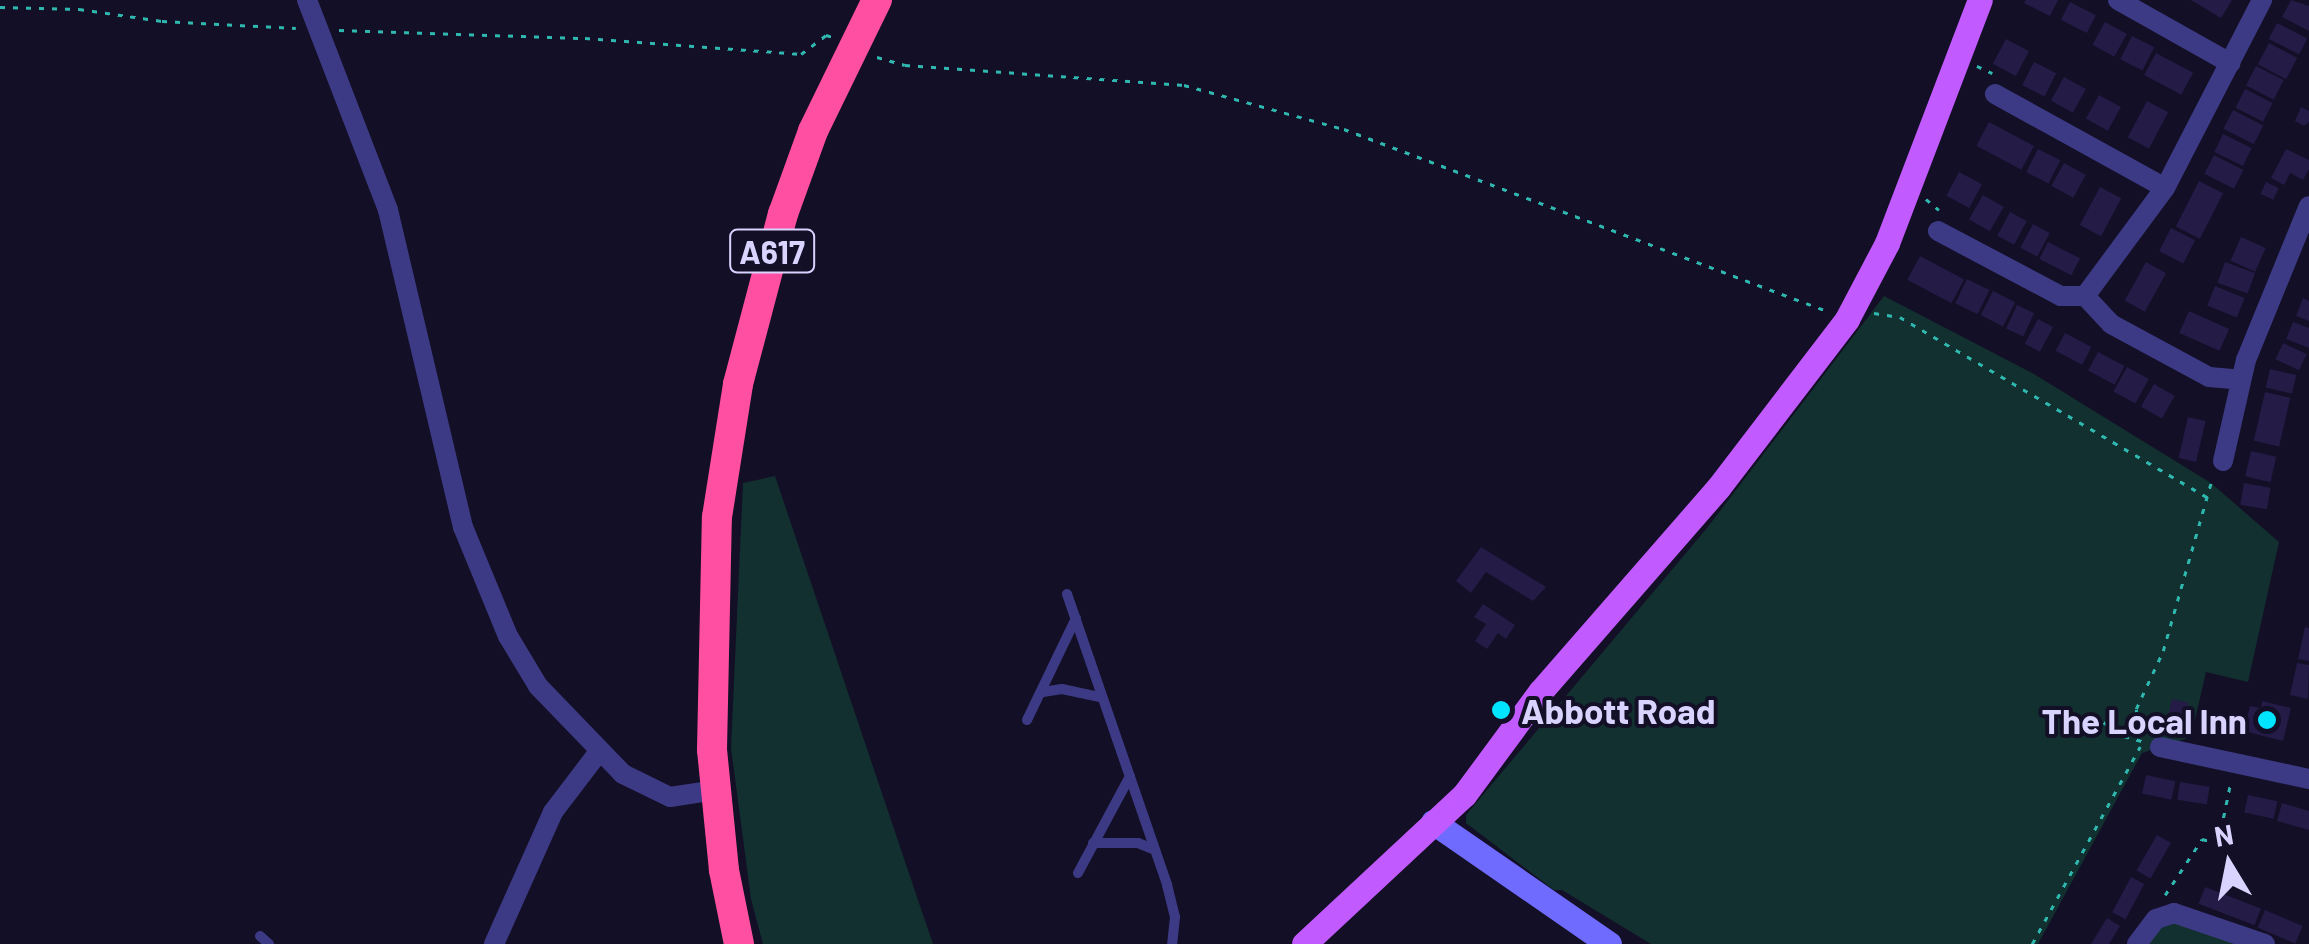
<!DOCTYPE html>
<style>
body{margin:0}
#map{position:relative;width:2309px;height:944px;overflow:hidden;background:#130f26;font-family:Barlow,sans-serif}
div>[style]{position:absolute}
.green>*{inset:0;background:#12302f}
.building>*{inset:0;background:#241b47;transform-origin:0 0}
.path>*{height:2.5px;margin-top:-1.25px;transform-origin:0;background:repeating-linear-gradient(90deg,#2fb8b0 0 5px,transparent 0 13px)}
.lane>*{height:10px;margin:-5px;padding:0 5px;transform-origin:5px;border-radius:5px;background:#3d3a85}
.street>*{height:20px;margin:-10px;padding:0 10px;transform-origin:10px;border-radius:10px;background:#3d3a85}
.secondary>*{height:25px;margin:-12.5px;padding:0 12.5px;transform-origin:12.5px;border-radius:12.5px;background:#6f6bff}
.primary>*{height:25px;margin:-12.5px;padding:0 12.5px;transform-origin:12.5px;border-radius:12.5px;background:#c25bff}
.highway>*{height:30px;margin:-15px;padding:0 15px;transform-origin:15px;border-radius:15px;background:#ff4fa3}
.dots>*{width:28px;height:28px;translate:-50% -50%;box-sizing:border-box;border:5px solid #130f26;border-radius:50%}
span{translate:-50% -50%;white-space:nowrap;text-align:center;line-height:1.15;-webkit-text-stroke:8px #130f26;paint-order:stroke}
.shield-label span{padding:2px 8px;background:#130f26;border:2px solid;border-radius:8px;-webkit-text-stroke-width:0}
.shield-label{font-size:32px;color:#d9d4ff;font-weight:700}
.poi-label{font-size:35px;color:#d9d4ff;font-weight:700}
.left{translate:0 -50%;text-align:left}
.right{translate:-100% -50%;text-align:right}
.north{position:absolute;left:2179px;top:814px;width:100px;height:100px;-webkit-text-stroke:8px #130f26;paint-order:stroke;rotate:350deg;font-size:28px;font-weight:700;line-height:40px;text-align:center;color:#d9d4ff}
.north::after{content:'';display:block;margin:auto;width:35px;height:45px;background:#d9d4ff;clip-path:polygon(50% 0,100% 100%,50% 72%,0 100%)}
</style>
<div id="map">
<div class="green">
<i style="clip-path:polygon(1884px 296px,2034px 374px,2211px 483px,2279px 542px,2248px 682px,2206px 672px,2191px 737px,2142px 753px,2038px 944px,1651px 944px,1562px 890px,1554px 890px,1466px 823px,1466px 815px,1707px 528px)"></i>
<i style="clip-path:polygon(775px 476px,920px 906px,933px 944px,763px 944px,751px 899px,731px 748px,743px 483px)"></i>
<i style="clip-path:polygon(2173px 919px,2246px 944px,2146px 944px,2154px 931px)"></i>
</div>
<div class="building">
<i style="clip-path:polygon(2026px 0,2058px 0,2050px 16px,2024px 3px)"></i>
<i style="clip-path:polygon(2191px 0,2232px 0,2221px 18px)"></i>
<i style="clip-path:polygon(2291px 0,2309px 6px,2309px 31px,2282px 17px)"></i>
<i style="left:2070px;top:2px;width:29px;height:20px;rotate:27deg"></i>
<i style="left:2105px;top:22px;width:25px;height:26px;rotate:29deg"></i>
<i style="left:2277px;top:23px;width:34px;height:18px;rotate:27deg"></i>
<i style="left:2132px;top:36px;width:25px;height:26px;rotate:27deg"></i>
<i style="left:2006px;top:39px;width:26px;height:28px;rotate:28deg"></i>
<i style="left:2269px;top:43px;width:32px;height:24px;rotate:28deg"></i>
<i style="left:2156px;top:53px;width:42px;height:25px;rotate:28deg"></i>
<i style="left:2034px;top:62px;width:25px;height:26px;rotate:27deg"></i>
<i style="left:2256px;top:66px;width:31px;height:22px;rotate:27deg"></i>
<i style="left:2064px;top:77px;width:25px;height:27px;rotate:29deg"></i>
<i style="left:2245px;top:89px;width:31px;height:21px;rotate:27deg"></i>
<i style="left:2099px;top:95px;width:25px;height:27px;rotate:29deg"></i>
<i style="left:2147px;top:101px;width:24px;height:41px;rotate:28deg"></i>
<i style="clip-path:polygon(2301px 107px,2309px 111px,2309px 122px,2304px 126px,2295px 121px)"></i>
<i style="left:2233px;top:110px;width:34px;height:21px;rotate:27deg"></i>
<i style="left:1989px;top:122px;width:51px;height:27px;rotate:28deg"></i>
<i style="left:2223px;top:134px;width:32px;height:20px;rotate:26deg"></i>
<i style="left:2038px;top:149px;width:25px;height:26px;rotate:27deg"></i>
<i style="clip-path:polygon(2286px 149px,2309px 160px,2309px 169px,2303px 180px,2290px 173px,2284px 185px,2271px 178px)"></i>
<i style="left:2214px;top:155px;width:33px;height:21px;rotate:27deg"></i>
<i style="left:2064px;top:163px;width:25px;height:26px;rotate:29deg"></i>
<i style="left:1959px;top:172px;width:26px;height:27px;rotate:28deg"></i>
<i style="left:2199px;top:181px;width:27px;height:51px;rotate:27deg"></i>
<i style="left:2266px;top:182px;width:14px;height:13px;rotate:25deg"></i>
<i style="left:2100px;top:187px;width:24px;height:43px;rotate:28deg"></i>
<i style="left:1983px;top:195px;width:24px;height:28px;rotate:30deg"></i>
<i style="left:2010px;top:212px;width:19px;height:27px;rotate:28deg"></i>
<i style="left:2033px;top:224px;width:19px;height:27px;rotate:28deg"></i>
<i style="left:2171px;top:228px;width:27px;height:26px;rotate:27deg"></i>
<i style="left:2241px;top:237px;width:27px;height:26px;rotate:24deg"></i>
<i style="left:2048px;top:242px;width:36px;height:19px;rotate:27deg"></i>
<i style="left:1920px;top:256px;width:50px;height:27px;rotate:28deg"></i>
<i style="left:2146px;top:262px;width:23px;height:44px;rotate:29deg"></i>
<i style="left:2225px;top:262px;width:32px;height:22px;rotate:20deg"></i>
<i style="left:1967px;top:279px;width:25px;height:27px;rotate:26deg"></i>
<i style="left:2215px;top:286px;width:32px;height:21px;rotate:22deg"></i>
<i style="left:1993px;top:291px;width:25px;height:27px;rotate:27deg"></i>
<i style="clip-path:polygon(2303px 298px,2309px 301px,2309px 321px,2296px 316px)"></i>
<i style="left:2017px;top:305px;width:19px;height:26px;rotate:25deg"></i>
<i style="left:2189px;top:311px;width:44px;height:24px;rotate:24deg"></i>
<i style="left:2038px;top:319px;width:17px;height:28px;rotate:28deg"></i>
<i style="clip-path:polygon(2293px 322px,2309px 328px,2309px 348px,2286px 339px)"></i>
<i style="left:2065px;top:333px;width:30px;height:20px;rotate:28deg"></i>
<i style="left:2283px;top:343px;width:26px;height:18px;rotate:25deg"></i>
<i style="left:2098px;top:352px;width:30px;height:21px;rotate:28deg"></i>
<i style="left:2127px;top:367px;width:25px;height:28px;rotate:29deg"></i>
<i style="left:2270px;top:369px;width:27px;height:19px;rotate:13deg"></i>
<i style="left:2154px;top:384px;width:24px;height:26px;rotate:30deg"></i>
<i style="left:2265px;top:392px;width:26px;height:50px;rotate:13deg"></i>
<i style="left:2188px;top:417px;width:18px;height:42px;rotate:13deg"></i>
<i style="left:2251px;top:451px;width:26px;height:26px;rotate:13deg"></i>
<i style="left:2244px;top:483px;width:27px;height:22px;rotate:10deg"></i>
<i style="clip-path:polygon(1481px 547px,1546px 587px,1533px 601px,1486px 572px,1471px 593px,1456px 581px)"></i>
<i style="clip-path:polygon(1483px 604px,1515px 625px,1506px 639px,1498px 633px,1487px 649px,1475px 641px,1486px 624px,1474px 617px)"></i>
<i style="clip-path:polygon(2305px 627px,2309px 628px,2309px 661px,2298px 659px)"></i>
<i style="clip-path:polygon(2297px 663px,2309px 665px,2308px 699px,2290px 695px)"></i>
<i style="left:2172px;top:699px;width:17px;height:34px;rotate:13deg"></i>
<i style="clip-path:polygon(2262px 701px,2291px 708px,2283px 741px,2244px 731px,2250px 706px,2261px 708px)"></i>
<i style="left:2146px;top:775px;width:30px;height:19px;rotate:12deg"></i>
<i style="left:2180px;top:782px;width:30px;height:18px;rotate:9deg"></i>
<i style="left:2248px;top:795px;width:30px;height:18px;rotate:12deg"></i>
<i style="clip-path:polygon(2282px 803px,2309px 811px,2309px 830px,2277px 821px)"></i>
<i style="left:2157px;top:835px;width:16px;height:41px;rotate:30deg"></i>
<i style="left:2131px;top:877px;width:15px;height:40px;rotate:28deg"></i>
<i style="left:2205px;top:887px;width:60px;height:18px;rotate:21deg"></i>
<i style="left:2265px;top:910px;width:41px;height:19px;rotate:23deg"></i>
<i style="clip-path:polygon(2107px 918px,2120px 926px,2109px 944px,2091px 944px)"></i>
</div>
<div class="path">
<i style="left:0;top:7px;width:79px;rotate:1.5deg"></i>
<i style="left:79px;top:9px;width:84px;rotate:8.2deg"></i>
<i style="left:162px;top:21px;width:134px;rotate:3deg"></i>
<i style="left:339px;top:30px;width:246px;rotate:1.9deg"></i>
<i style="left:585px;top:38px;width:217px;rotate:4.2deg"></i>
<i style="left:801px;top:54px;width:31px;rotate:-37deg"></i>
<i style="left:826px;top:35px;width:7px;rotate:16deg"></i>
<i style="left:877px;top:57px;width:29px;rotate:16deg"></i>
<i style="left:905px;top:65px;width:280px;rotate:4.1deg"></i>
<i style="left:1184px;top:85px;width:166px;rotate:15.4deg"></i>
<i style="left:1344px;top:129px;width:516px;rotate:20.65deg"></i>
<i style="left:1977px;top:66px;width:17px;rotate:25deg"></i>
<i style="left:1926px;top:199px;width:17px;rotate:40deg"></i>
<i style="left:1874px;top:313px;width:26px;rotate:9deg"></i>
<i style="left:1900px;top:317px;width:357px;rotate:30.4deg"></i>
<i style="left:2093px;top:715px;width:37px;rotate:34deg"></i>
<i style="left:2124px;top:736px;width:19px;rotate:16deg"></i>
<i style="left:2147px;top:730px;width:9px;rotate:-167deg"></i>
<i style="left:2138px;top:728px;width:19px;rotate:-96deg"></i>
<i style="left:2136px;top:709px;width:64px;rotate:-65deg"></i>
<i style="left:2163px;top:651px;width:179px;rotate:-74.1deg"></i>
<i style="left:2165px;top:895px;width:67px;rotate:-56.5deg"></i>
<i style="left:2202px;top:839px;width:16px;rotate:14deg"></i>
<i style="left:2218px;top:843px;width:64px;rotate:-78.3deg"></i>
<i style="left:2032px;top:944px;width:225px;rotate:-61.3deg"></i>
</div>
<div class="lane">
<i style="left:1067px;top:594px;width:308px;rotate:71deg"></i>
<i style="left:1167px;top:885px;width:33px;rotate:76deg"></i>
<i style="left:1175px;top:917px;width:27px;rotate:96deg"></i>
<i style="left:1043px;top:692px;width:19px;rotate:-9deg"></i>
<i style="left:1062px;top:689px;width:40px;rotate:12deg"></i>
<i style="left:1027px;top:720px;width:113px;rotate:-64.3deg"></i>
<i style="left:1093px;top:843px;width:45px"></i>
<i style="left:1138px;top:843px;width:18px;rotate:22deg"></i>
<i style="left:1078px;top:873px;width:110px;rotate:-61.8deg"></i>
<i style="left:260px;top:936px;width:12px;rotate:42deg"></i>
</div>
<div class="street">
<i style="left:307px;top:0;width:225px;rotate:68.9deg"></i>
<i style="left:388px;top:210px;width:326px;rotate:76.7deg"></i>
<i style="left:463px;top:527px;width:118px;rotate:67.6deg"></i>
<i style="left:508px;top:636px;width:58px;rotate:59deg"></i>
<i style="left:538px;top:686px;width:122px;rotate:46deg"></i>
<i style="left:623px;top:774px;width:52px;rotate:26.1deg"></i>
<i style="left:670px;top:797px;width:47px;rotate:-8.7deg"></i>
<i style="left:2118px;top:0;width:129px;rotate:29.4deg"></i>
<i style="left:1995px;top:94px;width:194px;rotate:28.9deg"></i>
<i style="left:1938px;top:231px;width:139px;rotate:27.9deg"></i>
<i style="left:2061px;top:296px;width:24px"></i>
<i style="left:2085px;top:296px;width:134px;rotate:-53.5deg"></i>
<i style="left:2165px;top:188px;width:212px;rotate:-62.7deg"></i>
<i style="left:2085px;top:296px;width:38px;rotate:47deg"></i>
<i style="left:2111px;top:324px;width:111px;rotate:28.4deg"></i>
<i style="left:2209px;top:377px;width:32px;rotate:5deg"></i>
<i style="left:2223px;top:461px;width:104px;rotate:-77.2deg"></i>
<i style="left:2246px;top:360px;width:166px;rotate:-67.8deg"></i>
<i style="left:2160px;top:747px;width:152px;rotate:12.1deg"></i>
<i style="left:494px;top:944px;width:145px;rotate:-65.9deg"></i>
<i style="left:553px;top:812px;width:74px;rotate:-52.7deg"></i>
<i style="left:2137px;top:944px;width:31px;rotate:-53deg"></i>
<i style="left:2156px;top:919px;width:19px;rotate:-18deg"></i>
<i style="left:2174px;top:913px;width:96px;rotate:18.8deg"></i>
</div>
<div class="secondary">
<i style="left:1433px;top:822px;width:214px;rotate:34.7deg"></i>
</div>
<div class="primary">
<i style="left:1304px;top:944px;width:219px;rotate:-43deg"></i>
<i style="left:1464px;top:795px;width:128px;rotate:-53.6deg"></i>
<i style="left:1540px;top:692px;width:271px;rotate:-48.9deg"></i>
<i style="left:1718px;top:488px;width:213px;rotate:-52.6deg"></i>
<i style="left:1847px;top:319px;width:86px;rotate:-62.2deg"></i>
<i style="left:1887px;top:243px;width:260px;rotate:-69.1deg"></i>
</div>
<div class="highway">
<i style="left:739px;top:944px;width:76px;rotate:-101.5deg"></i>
<i style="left:724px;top:870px;width:121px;rotate:-95.7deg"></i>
<i style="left:712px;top:750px;width:233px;rotate:-88.8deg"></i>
<i style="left:717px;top:517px;width:135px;rotate:-81deg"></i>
<i style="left:738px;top:384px;width:176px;rotate:-75.2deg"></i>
<i style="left:783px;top:214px;width:88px;rotate:-70.1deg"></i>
<i style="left:813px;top:131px;width:146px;rotate:-64deg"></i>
</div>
<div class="dots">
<i style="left:1501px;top:710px;background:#00e5ff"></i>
<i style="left:2267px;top:720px;background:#00e5ff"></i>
</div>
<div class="shield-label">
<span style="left:772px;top:251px">A617</span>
</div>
<div class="poi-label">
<span class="left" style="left:1521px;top:710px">Abbott Road</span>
<span class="right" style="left:2247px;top:720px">The Local Inn</span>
</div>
<div class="north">N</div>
</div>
